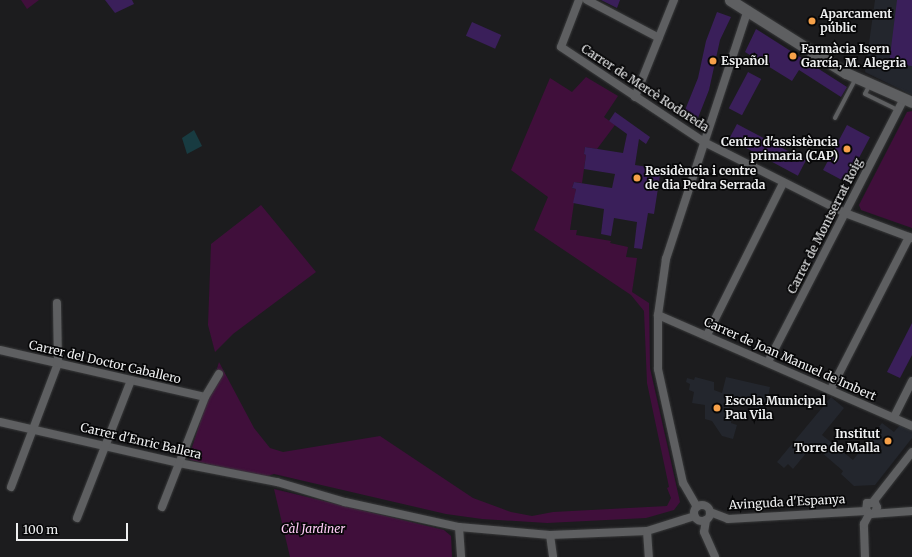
<!DOCTYPE html>
<meta charset="utf-8">
<style>
body{margin:0}
#map{position:relative;width:912px;height:557px;overflow:hidden;background:#1c1c1e;font-family:Merriweather,serif}
div>[style]{position:absolute}
.built>*{inset:0;background:#23262d}
.green>*{inset:0;background:#400f3b}
.water>*{inset:0;background:#183b41}
.building>*{inset:0;background:#3a1f5a;transform-origin:0 0}
.roads{filter:drop-shadow(0 0 1px #393a3b) drop-shadow(0 0 1px #393a3b)}
.lane>*{height:4px;margin:-2px;padding:0 2px;transform-origin:2px;border-radius:2px;background:#5e5f61}
.street>*{height:8px;margin:-4px;padding:0 4px;transform-origin:4px;border-radius:4px;background:#5e5f61}
.street>.ring{margin:-4px;padding:0;box-sizing:content-box;background:none;border:8px solid #5e5f61;border-radius:50%}
.secondary>*{height:11px;margin:-5.5px;padding:0 5.5px;transform-origin:5.5px;border-radius:5.5px;background:#5e5f61}
.dots>*{width:11px;height:11px;translate:-50% -50%;box-sizing:border-box;border:2px solid #070708;border-radius:50%}
span{translate:-50% -50%;white-space:nowrap;text-align:center;line-height:1.15;-webkit-text-stroke:3.5px #070708;paint-order:stroke}
.poi-label{font-size:12px;color:#eeeff0;font-weight:700}
.left{translate:0 -50%;text-align:left}
.right{translate:-100% -50%;text-align:right}
.street-label{font-size:12px;color:#eeeff0}
.park-label{font-size:12px;color:#ffcbf6;font-style:italic}
.scale{position:absolute;left:16px;top:523px;width:112px;height:18px;box-sizing:border-box;border:2px solid #eeeff0;border-top:0;padding-left:5px;font-size:12px;line-height:14px;white-space:nowrap;color:#eeeff0;-webkit-text-stroke:3px #070708;paint-order:stroke}
</style>
<div id="map">
<div class="built">
<i style="clip-path:polygon(875px 0,912px 0,912px 95px,865px 72px)"></i>
<i style="clip-path:polygon(695px 377px,714px 382px,714px 390px,722px 393px,726px 377px,770px 387px,765px 410px,731px 401px,728px 415px,732px 416px,731px 423px,737px 425px,733px 439px,722px 436px,712px 421px,705px 419px,705px 405px,692px 403px,694px 392px,689px 390px,690px 384px,686px 382px,687px 378px,694px 380px)"></i>
<i style="clip-path:polygon(831px 397px,844px 408px,822px 435px,853px 460px,882px 423px,894px 432px,900px 425px,912px 430px,912px 438px,875px 485px,854px 486px,841px 474px,843px 471px,813px 445px,793px 469px,788px 464px,784px 468px,777px 462px)"></i>
</div>
<div class="green">
<i style="clip-path:polygon(21px 0,39px 0,27px 9px)"></i>
<i style="clip-path:polygon(586px 77px,618px 96px,604px 117px,615px 125px,597px 149px,585px 147px,584px 154px,586px 155px,582px 183px,574px 182px,572px 188px,576px 189px,570px 230px,577px 230px,576px 235px,611px 241px,610px 243px,628px 247px,626px 257px,637px 258px,632px 292px,649px 303px,650px 368px,680px 502px,674px 510px,646px 518px,547px 523px,482px 519px,446px 514px,274px 474px,264px 477px,190px 460px,189px 457px,219px 362px,254px 428px,270px 448px,283px 452px,380px 436px,473px 498px,511px 512px,532px 516px,553px 512px,667px 506px,671px 498px,667px 488px,669px 487px,647px 383px,644px 311px,631px 295px,534px 230px,548px 197px,511px 170px,550px 78px,572px 92px)"></i>
<i style="clip-path:polygon(912px 111px,912px 228px,861px 210px,859px 205px,907px 112px)"></i>
<i style="clip-path:polygon(261px 205px,316px 272px,233px 334px,215px 352px,208px 325px,211px 244px)"></i>
<i style="clip-path:polygon(274px 489px,444px 530px,451px 536px,452px 557px,290px 557px)"></i>
</div>
<div class="water">
<i style="clip-path:polygon(194px 130px,202px 146px,187px 154px,182px 138px)"></i>
</div>
<div class="building">
<i style="clip-path:polygon(105px 0,132px 0,134px 4px,115px 13px)"></i>
<i style="clip-path:polygon(601px 0,620px 0,617px 8px)"></i>
<i style="clip-path:polygon(897px 0,912px 0,912px 66px,889px 64px)"></i>
<i style="clip-path:polygon(717px 12px,731px 17px,720px 40px,709px 90px,696px 123px,683px 115px,698px 78px,706px 41px)"></i>
<i style="left:472px;top:22px;width:32px;height:15px;rotate:24deg"></i>
<i style="clip-path:polygon(756px 29px,847px 87px,841px 97px,799px 70px,792px 81px,745px 52px)"></i>
<i style="left:748px;top:72px;width:15px;height:41px;rotate:28deg"></i>
<i style="clip-path:polygon(615px 112px,650px 137px,646px 144px,639px 139px,635px 165px,661px 169px,654px 214px,648px 213px,642px 249px,634px 248px,637px 222px,614px 218px,611px 236px,601px 234px,604px 209px,573px 203px,576px 189px,572px 188px,574px 182px,612px 188px,615px 174px,584px 169px,586px 155px,584px 154px,585px 147px,623px 153px,627px 134px,609px 121px)"></i>
<i style="left:737px;top:124px;width:78px;height:17px;rotate:28deg"></i>
<i style="left:847px;top:125px;width:26px;height:51px;rotate:28deg"></i>
<i style="clip-path:polygon(912px 323px,912px 355px,900px 378px,887px 372px)"></i>
</div>
<div class="roads">
<div class="lane">
<i style="left:870px;top:84px;width:11px;rotate:117deg"></i>
<i style="left:865px;top:94px;width:37px;rotate:26deg"></i>
<i style="left:835px;top:118px;width:45px;rotate:-62.3deg"></i>
</div>
<div class="street">
<i style="left:579px;top:0;width:50px;rotate:111deg"></i>
<i style="left:561px;top:47px;width:172px;rotate:33.6deg"></i>
<i style="left:704px;top:142px;width:158px;rotate:26.7deg"></i>
<i style="left:845px;top:213px;width:72px;rotate:20.5deg"></i>
<i style="left:587px;top:0;width:81px;rotate:27.8deg"></i>
<i style="left:635px;top:97px;width:105px;rotate:-68.1deg"></i>
<i style="left:658px;top:315px;width:277px;rotate:23.6deg"></i>
<i style="left:707px;top:335px;width:170px;rotate:-63.4deg"></i>
<i style="left:0;top:350px;width:210px;rotate:12.9deg"></i>
<i style="left:768px;top:362px;width:295px;rotate:-62.7deg"></i>
<i style="left:831px;top:389px;width:171px;rotate:-62.8deg"></i>
<i style="left:894px;top:417px;width:40px;rotate:-63.4deg"></i>
<i style="left:0;top:422px;width:184px;rotate:12.9deg"></i>
<i style="left:179px;top:463px;width:100px;rotate:11deg"></i>
<i style="left:277px;top:482px;width:71px;rotate:16.4deg"></i>
<i style="left:345px;top:502px;width:117px;rotate:12.4deg"></i>
<i style="left:459px;top:527px;width:91px;rotate:5deg"></i>
<i style="left:550px;top:535px;width:97px;rotate:-2.4deg"></i>
<i style="left:647px;top:531px;width:50px;rotate:-17.4deg"></i>
<i style="left:11px;top:487px;width:133px;rotate:-69.2deg"></i>
<i style="left:58px;top:363px;width:60px;rotate:-91deg"></i>
<i style="left:873px;top:502px;width:63px;rotate:-52deg"></i>
<i class="ring" style="left:694px;top:505px;width:8px;height:8px"></i>
<i style="left:162px;top:507px;width:118px;rotate:-68.6deg"></i>
<i style="left:205px;top:397px;width:27px;rotate:-59deg"></i>
<i style="left:697px;top:507px;width:28px;rotate:-120deg"></i>
<i style="left:683px;top:483px;width:117px;rotate:-102.4deg"></i>
<i style="left:658px;top:369px;width:54px;rotate:-90deg"></i>
<i style="left:658px;top:315px;width:57px;rotate:-81.9deg"></i>
<i style="left:666px;top:259px;width:262px;rotate:-71.8deg"></i>
<i style="left:710px;top:512px;width:19px;rotate:21deg"></i>
<i style="left:728px;top:519px;width:138px;rotate:-3.3deg"></i>
<i style="left:875px;top:513px;width:6px;rotate:-72deg"></i>
<i style="left:877px;top:507px;width:4px;rotate:-117deg"></i>
<i style="left:875px;top:503px;width:8px;rotate:180deg"></i>
<i style="left:867px;top:503px;width:8px;rotate:97deg"></i>
<i style="left:866px;top:511px;width:6px;rotate:31deg"></i>
<i style="left:871px;top:514px;width:41px;rotate:-4.2deg"></i>
<i style="left:77px;top:518px;width:148px;rotate:-68.6deg"></i>
<i style="left:706px;top:520px;width:12px;rotate:99deg"></i>
<i style="left:704px;top:532px;width:27px;rotate:66deg"></i>
<i style="left:459px;top:527px;width:30px;rotate:86deg"></i>
<i style="left:647px;top:531px;width:26px;rotate:86deg"></i>
<i style="left:550px;top:535px;width:22px;rotate:82deg"></i>
<i style="left:865px;top:557px;width:33px;rotate:-92deg"></i>
<i style="left:864px;top:524px;width:11px;rotate:-63deg"></i>
</div>
<div class="secondary">
<i style="left:730px;top:0;width:137px;rotate:32.2deg"></i>
<i style="left:846px;top:73px;width:72px;rotate:23.7deg"></i>
</div>
</div>
<div class="dots">
<i style="left:812px;top:21px;background:#f7a149"></i>
<i style="left:793px;top:56px;background:#f7a149"></i>
<i style="left:713px;top:61px;background:#f7a149"></i>
<i style="left:847px;top:149px;background:#f7a149"></i>
<i style="left:637px;top:178px;background:#f7a149"></i>
<i style="left:717px;top:408px;background:#f7a149"></i>
<i style="left:888px;top:441px;background:#f7a149"></i>
</div>
<div class="poi-label">
<span class="left" style="left:820px;top:21px">Aparcament<br>públic</span>
<span class="left" style="left:801px;top:56px">Farmàcia Isern<br>García, M. Alegria</span>
<span class="left" style="left:721px;top:61px">Español</span>
<span class="right" style="left:838px;top:149px">Centre d'assistència<br>primaria (CAP)</span>
<span class="left" style="left:645px;top:178px">Residència i centre<br>de dia Pedra Serrada</span>
<span class="left" style="left:725px;top:408px">Escola Municipal<br>Pau Vila</span>
<span class="right" style="left:880px;top:441px">Institut<br>Torre de Malla</span>
</div>
<div class="street-label">
<span style="left:645px;top:88px;rotate:33deg">Carrer de Mercè Rodoreda</span>
<span style="left:825px;top:226px;rotate:-63deg">Carrer de Montserrat Roig</span>
<span style="left:790px;top:359px;rotate:24deg">Carrer de Joan Manuel de Imbert</span>
<span style="left:105px;top:362px;rotate:13deg">Carrer del Doctor Caballero</span>
<span style="left:141px;top:441px;rotate:13deg">Carrer d'Enric Ballera</span>
<span style="left:787px;top:502px;rotate:-3deg">Avinguda d'Espanya</span>
</div>
<div class="park-label">
<span style="left:313px;top:529px">Càl Jardiner</span>
</div>
<div class="scale">100 m</div>
</div>
